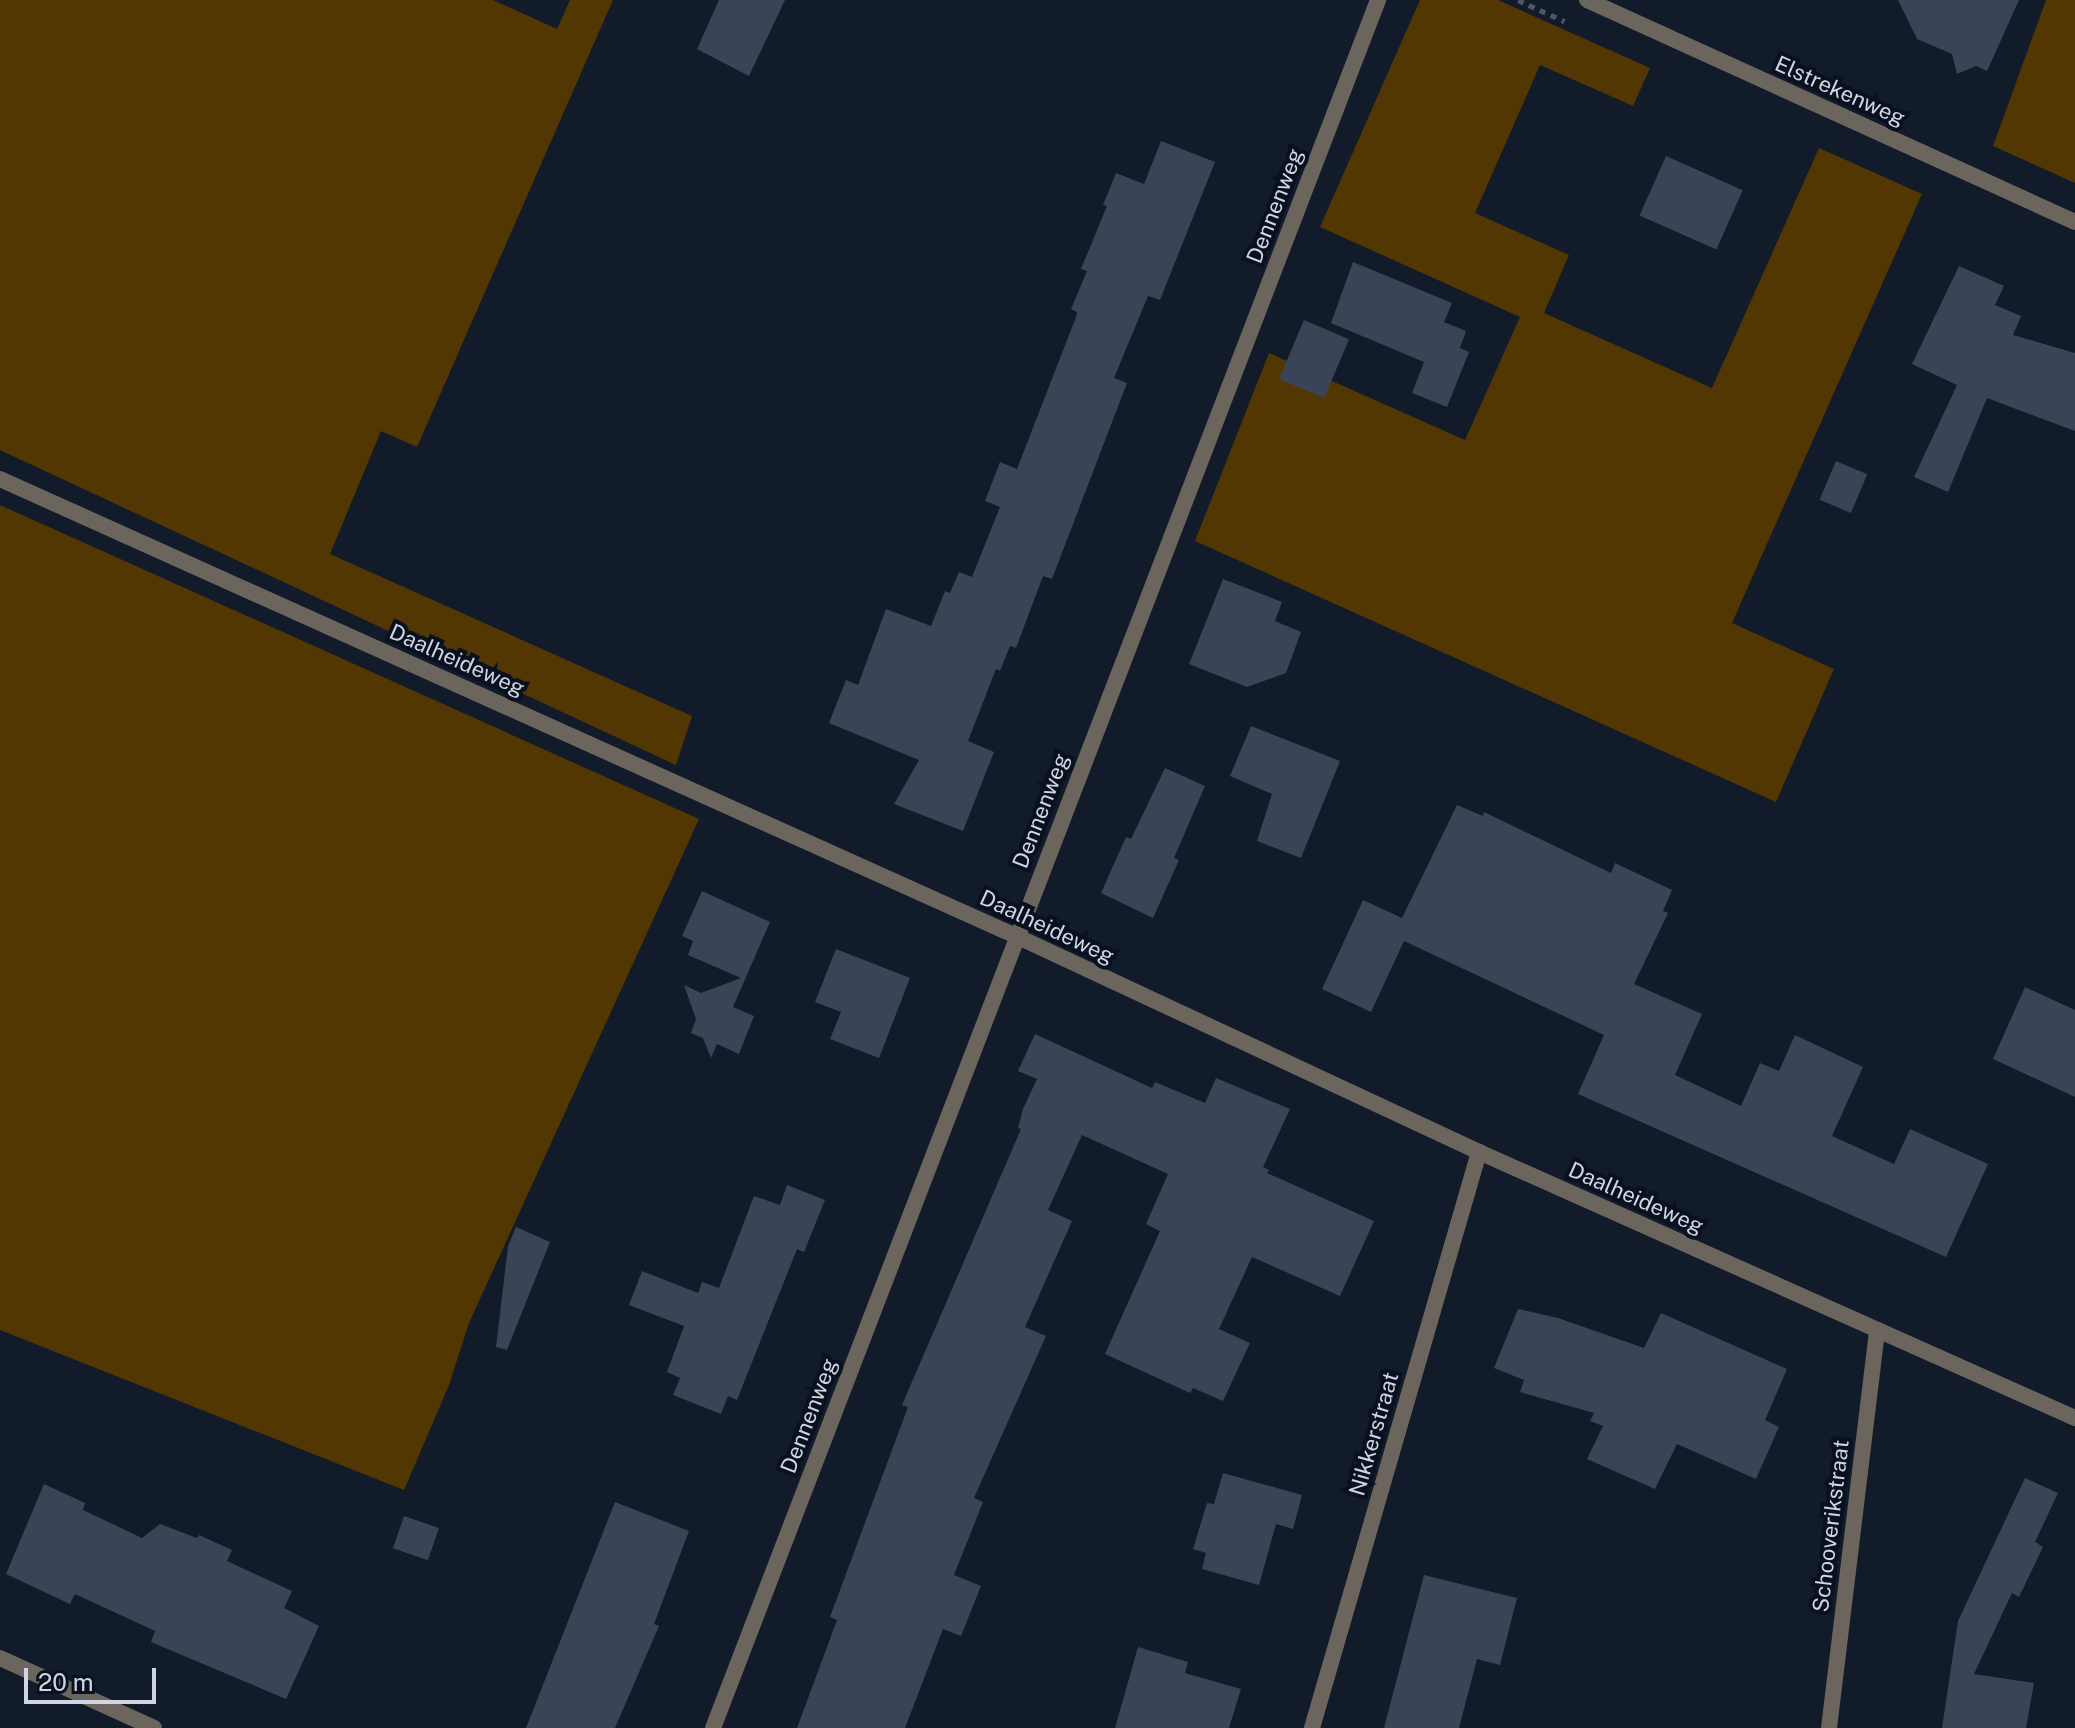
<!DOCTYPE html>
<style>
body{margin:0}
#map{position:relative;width:2075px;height:1728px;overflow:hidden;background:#111b2a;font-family:"Public Sans",sans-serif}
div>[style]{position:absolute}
.green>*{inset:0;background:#533702}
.building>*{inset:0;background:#394456;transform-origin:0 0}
.path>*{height:5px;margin-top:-2.5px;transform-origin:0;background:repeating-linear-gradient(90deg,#4f5765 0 6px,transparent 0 12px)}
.minor>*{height:16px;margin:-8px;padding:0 8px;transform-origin:8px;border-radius:8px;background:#6b655d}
.tertiary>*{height:16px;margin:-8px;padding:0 8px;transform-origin:8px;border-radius:8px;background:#6b655d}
span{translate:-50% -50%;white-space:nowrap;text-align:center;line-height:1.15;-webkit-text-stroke:8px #091121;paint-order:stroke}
.street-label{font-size:22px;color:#d0d6e1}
.scale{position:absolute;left:24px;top:1668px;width:132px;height:36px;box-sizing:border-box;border:4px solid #d0d6e1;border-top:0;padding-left:10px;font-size:24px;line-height:28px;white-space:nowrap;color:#d0d6e1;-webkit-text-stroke:6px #091121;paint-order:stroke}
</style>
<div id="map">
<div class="green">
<i style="clip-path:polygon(0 0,493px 0,557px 29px,570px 0,613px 0,417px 447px,381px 431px,330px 554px,692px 716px,676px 765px,0 450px)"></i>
<i style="clip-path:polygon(1420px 0,1498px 0,1650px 68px,1633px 106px,1540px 65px,1475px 213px,1569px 255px,1544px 313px,1712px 388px,1819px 148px,1922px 194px,1732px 623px,1834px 669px,1776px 802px,1195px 541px,1269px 353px,1465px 440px,1520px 317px,1320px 227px)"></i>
<i style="clip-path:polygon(2046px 0,2075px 0,2075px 183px,1993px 146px)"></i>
<i style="clip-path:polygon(0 505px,699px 819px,469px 1323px,449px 1385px,404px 1490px,0 1330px)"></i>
</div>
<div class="building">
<i style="clip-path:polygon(719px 0,785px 0,749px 76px,697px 49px)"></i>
<i style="clip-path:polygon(1898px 0,2019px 0,1987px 71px,1976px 66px,1957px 74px,1952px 54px,1917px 39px)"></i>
<i style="clip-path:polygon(1161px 141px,1215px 162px,1160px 300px,1148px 296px,1114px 378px,1127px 383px,1052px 579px,1043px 576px,1016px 648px,1010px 646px,1000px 671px,996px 669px,968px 741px,994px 752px,963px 831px,894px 804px,919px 760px,829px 723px,846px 680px,858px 685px,886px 609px,931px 626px,945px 591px,950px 593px,959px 572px,972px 577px,1000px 507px,985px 501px,1000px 462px,1017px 469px,1076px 317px,1077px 312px,1071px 309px,1087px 271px,1081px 269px,1107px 206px,1103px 205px,1116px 173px,1144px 184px)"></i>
<i style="left:1666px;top:156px;width:84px;height:65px;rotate:24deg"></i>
<i style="clip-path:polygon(1353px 262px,1452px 303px,1444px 322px,1466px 331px,1460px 348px,1469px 352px,1447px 407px,1412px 393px,1424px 362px,1331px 323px)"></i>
<i style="clip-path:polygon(1959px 266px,2004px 286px,1995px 305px,2021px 316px,2013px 335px,2075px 353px,2075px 431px,1987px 398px,1948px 492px,1914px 477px,1957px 385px,1912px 364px)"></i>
<i style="left:1304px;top:320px;width:49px;height:64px;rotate:23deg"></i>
<i style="left:1836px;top:461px;width:34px;height:42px;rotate:23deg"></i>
<i style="clip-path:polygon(1223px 579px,1282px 602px,1275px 621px,1301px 632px,1286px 673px,1247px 687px,1189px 664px)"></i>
<i style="clip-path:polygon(1251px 726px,1340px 761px,1301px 858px,1257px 841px,1272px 794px,1230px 776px)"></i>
<i style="clip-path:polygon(1165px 768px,1205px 786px,1174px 858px,1179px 860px,1153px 918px,1101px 893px,1126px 837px,1131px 839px)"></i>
<i style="clip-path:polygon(1457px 805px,1483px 816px,1484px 812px,1611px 873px,1615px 863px,1672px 890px,1663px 911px,1668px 913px,1634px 984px,1702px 1014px,1675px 1075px,1741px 1106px,1760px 1063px,1779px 1071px,1795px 1035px,1863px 1067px,1832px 1136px,1894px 1164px,1910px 1129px,1988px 1164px,1946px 1257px,1578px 1094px,1604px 1035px,1404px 941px,1371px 1012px,1322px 989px,1363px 900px,1402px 918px)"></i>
<i style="clip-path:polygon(702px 891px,770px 922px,733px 1007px,754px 1016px,739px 1054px,717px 1044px,711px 1058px,703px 1038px,691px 1033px,696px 1019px,684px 985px,701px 993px,741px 978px,688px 955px,693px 941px,682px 936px)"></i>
<i style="clip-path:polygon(836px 949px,910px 978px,879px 1058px,830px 1039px,841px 1012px,815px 1002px)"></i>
<i style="clip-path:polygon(2025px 987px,2075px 1010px,2075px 1097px,1993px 1059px)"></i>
<i style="clip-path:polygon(1035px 1034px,1152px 1088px,1155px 1082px,1205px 1103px,1216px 1078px,1290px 1109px,1263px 1167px,1269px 1170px,1267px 1173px,1374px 1221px,1340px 1296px,1252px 1257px,1219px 1329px,1250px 1343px,1223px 1401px,1193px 1388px,1190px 1393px,1105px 1354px,1160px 1231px,1146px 1224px,1168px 1174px,1082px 1135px,1048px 1210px,1072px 1221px,1025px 1327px,1046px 1336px,974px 1498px,983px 1502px,954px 1575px,981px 1586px,961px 1636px,943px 1629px,905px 1728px,797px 1728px,837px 1620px,830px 1617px,908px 1407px,902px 1405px,1021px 1129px,1018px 1128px,1023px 1109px,1037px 1079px,1018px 1071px)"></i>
<i style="clip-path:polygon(787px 1185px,825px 1200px,804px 1252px,797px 1249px,737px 1400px,728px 1396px,721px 1414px,673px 1395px,680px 1378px,667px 1372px,684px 1326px,629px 1305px,642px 1271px,698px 1293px,702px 1282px,719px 1288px,754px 1196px,780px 1205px)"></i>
<i style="clip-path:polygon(516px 1227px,550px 1242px,507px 1350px,496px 1347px,508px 1246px)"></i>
<i style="clip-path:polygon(1518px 1309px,1558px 1318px,1644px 1348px,1661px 1313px,1787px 1369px,1765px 1420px,1779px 1427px,1756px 1479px,1677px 1444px,1655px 1489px,1587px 1459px,1603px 1426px,1590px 1421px,1594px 1413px,1520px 1392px,1524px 1380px,1494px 1368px)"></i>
<i style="clip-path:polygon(1223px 1473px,1302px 1495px,1293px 1529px,1276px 1524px,1259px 1585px,1202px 1569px,1206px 1553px,1193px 1549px,1207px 1503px,1214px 1504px)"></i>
<i style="clip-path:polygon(2025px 1478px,2058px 1493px,2035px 1542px,2043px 1547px,2019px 1597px,2012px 1593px,1974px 1674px,2034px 1683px,2026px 1728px,1942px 1728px,1958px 1621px)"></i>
<i style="clip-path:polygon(44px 1484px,85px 1503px,83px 1510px,142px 1538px,160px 1524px,197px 1538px,199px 1535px,232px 1550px,227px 1561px,292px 1591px,284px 1608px,319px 1626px,286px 1699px,151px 1642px,155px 1631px,75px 1594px,70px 1604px,6px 1574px)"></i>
<i style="clip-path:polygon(615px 1502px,689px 1531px,654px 1624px,659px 1626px,615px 1728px,526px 1728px)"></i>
<i style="left:404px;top:1516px;width:37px;height:34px;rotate:19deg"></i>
<i style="clip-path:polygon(1424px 1575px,1517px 1598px,1500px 1665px,1477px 1659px,1459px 1728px,1384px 1728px)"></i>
<i style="clip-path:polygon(1138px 1647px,1188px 1662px,1185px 1673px,1241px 1689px,1229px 1728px,1115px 1728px)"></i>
</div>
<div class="path">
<i style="left:1518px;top:0;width:51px;rotate:24.5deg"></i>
</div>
<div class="minor">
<i style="left:0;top:479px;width:1114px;rotate:24.22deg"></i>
<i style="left:1016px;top:936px;width:511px;rotate:25.01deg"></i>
<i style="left:1479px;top:1152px;width:653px;rotate:24.05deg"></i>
<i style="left:0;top:1658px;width:169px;rotate:24.4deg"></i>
<i style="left:713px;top:1728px;width:1852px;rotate:-68.95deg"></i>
<i style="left:1312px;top:1728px;width:600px;rotate:-73.83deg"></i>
<i style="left:1829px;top:1728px;width:401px;rotate:-83.1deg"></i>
</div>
<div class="tertiary">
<i style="left:1587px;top:0;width:536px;rotate:24.46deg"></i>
</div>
<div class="street-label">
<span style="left:1840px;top:91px;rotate:24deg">Elstrekenweg</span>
<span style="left:1275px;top:206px;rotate:-69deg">Dennenweg</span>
<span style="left:457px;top:660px;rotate:24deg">Daalheideweg</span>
<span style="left:1041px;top:811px;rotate:-69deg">Dennenweg</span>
<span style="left:1047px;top:927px;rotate:25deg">Daalheideweg</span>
<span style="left:1636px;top:1198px;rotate:24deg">Daalheideweg</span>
<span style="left:809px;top:1416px;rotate:-69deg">Dennenweg</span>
<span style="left:1374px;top:1434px;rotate:-74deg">Nikkerstraat</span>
<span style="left:1831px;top:1526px;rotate:-83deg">Schooverikstraat</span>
</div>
<div class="scale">20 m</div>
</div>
